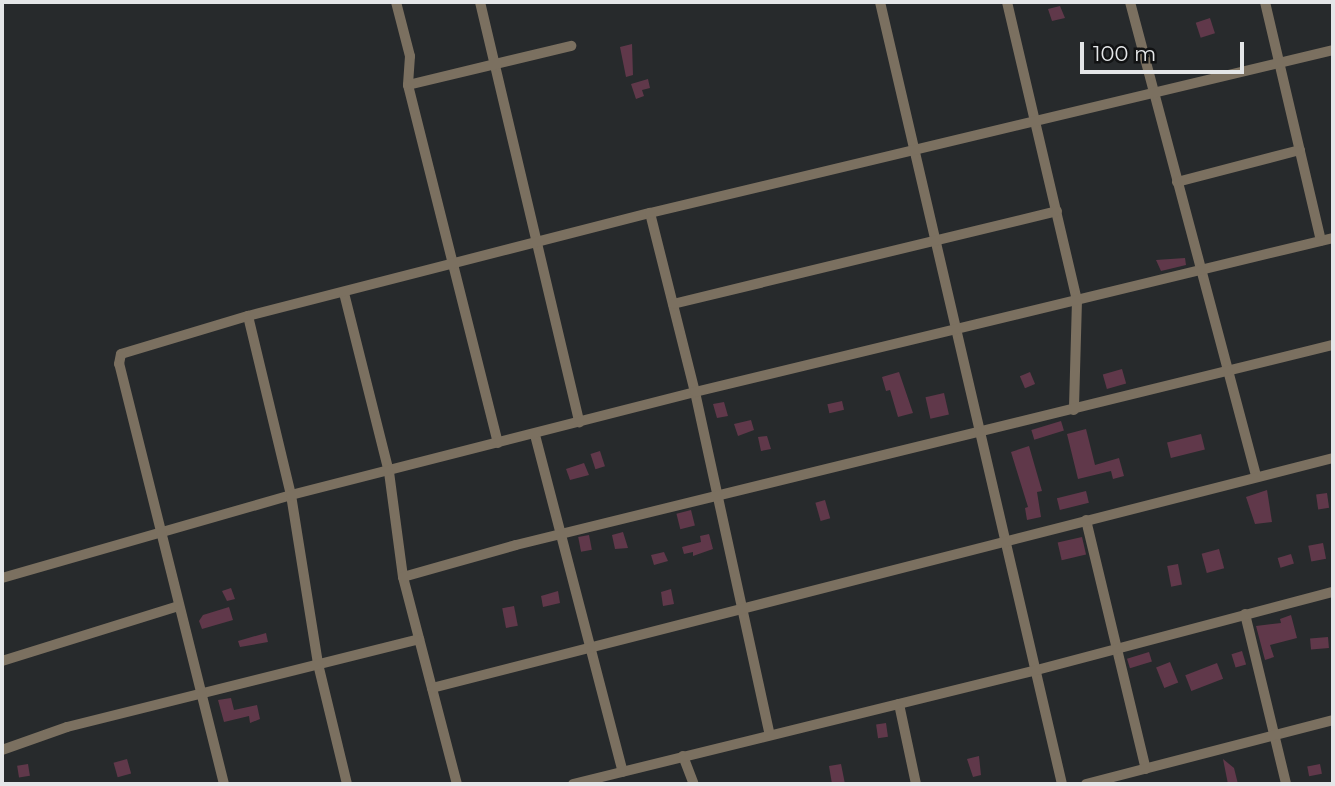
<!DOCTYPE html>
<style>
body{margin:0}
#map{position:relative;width:1335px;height:786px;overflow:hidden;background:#272a2c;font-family:Montserrat,sans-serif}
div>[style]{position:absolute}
.building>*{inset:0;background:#60384a;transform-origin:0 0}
.minor>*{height:10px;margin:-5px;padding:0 5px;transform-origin:5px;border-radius:5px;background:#7b7060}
span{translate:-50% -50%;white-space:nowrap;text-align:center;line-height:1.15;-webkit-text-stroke:7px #111213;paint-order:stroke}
.frame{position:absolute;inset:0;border:4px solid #e4e6e8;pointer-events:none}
.scale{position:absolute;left:1080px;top:42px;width:164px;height:32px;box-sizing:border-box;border:4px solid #e4e6e8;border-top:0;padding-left:9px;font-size:21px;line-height:24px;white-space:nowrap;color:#e4e6e8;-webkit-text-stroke:5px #111213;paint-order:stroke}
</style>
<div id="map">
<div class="building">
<i style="clip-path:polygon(1060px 6px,1065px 18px,1052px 21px,1048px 9px)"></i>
<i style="left:1210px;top:18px;width:16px;height:15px;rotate:72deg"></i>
<i style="clip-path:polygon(632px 44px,633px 75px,626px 77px,620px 47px)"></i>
<i style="clip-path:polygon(648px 79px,650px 88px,642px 90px,644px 96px,636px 99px,631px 84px)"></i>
<i style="clip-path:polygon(1185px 258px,1186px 265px,1161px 271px,1156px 260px)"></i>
<i style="left:1122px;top:369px;width:15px;height:20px;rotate:74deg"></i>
<i style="clip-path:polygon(899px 372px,913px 413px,898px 417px,890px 390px,886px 391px,882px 377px)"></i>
<i style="left:1030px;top:372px;width:13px;height:11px;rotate:67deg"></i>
<i style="left:944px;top:393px;width:22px;height:19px;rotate:77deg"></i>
<i style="left:842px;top:401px;width:9px;height:15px;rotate:77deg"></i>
<i style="clip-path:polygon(724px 402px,728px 416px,717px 418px,713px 404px)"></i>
<i style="clip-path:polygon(751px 420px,754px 430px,738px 436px,734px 424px)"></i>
<i style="left:1061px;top:421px;width:10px;height:31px;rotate:73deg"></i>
<i style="clip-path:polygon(1086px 429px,1095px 465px,1119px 458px,1124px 476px,1113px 479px,1111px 471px,1078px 479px,1067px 434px)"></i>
<i style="left:1201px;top:434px;width:16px;height:35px;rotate:76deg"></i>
<i style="clip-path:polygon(767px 436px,771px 449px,761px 451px,758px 437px)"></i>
<i style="clip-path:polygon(1029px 446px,1042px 491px,1037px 492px,1041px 517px,1027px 520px,1025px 508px,1028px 507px,1011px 452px)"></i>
<i style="left:600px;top:451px;width:16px;height:10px;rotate:72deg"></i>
<i style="clip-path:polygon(584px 463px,589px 475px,570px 480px,566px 469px)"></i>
<i style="clip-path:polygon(1267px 490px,1272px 522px,1255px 524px,1246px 497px)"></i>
<i style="left:1086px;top:491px;width:12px;height:30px;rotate:76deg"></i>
<i style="left:1327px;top:493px;width:15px;height:11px;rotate:82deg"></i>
<i style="left:825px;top:500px;width:19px;height:10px;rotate:74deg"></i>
<i style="left:691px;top:510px;width:16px;height:15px;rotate:76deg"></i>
<i style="clip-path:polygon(623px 532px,628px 548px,615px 549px,612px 535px)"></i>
<i style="clip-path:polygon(709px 534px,713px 549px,693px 556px,693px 552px,684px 554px,682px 547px,701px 542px,700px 536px)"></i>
<i style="left:589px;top:535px;width:15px;height:11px;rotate:79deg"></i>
<i style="left:1082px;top:537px;width:18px;height:25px;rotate:77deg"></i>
<i style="left:1323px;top:543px;width:16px;height:15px;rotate:79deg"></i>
<i style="left:1219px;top:549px;width:20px;height:18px;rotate:75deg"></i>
<i style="clip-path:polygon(664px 552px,668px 561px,654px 565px,651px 555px)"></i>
<i style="left:1291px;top:554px;width:10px;height:14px;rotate:73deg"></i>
<i style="left:1178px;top:564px;width:21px;height:11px;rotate:79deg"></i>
<i style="clip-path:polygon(231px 588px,235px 599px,227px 601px,222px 591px)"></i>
<i style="clip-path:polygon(671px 589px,674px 604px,663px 606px,661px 592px)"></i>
<i style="clip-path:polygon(558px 591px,560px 603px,543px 607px,541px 596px)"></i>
<i style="left:514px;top:606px;width:20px;height:12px;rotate:79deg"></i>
<i style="clip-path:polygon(229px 607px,233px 620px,202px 629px,199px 621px,203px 615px)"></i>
<i style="clip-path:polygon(1291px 615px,1297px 638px,1270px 645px,1274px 657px,1265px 660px,1256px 626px,1281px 623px,1280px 619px)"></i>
<i style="clip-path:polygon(266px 633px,268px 642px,240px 647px,238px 641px)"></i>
<i style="left:1328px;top:637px;width:11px;height:18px;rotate:85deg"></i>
<i style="left:1242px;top:651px;width:14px;height:11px;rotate:73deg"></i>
<i style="left:1149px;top:652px;width:10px;height:23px;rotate:73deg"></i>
<i style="left:1170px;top:662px;width:22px;height:15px;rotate:68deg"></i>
<i style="left:1217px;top:663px;width:17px;height:34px;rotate:69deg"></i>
<i style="clip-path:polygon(231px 698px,234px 710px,257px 705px,260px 719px,250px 723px,249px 716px,224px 722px,218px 700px)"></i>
<i style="left:886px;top:723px;width:14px;height:10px;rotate:82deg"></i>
<i style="clip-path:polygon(979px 756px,981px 775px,973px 777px,967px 759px)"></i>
<i style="left:127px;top:759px;width:15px;height:14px;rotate:74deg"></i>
<i style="clip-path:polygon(1223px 759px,1234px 768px,1238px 784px,1228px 784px)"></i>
<i style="left:28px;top:764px;width:12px;height:11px;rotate:81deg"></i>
<i style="clip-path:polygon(841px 764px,845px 784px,832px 784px,829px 766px)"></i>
<i style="left:1320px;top:764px;width:10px;height:13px;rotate:79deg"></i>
</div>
<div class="minor">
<i style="left:396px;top:2px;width:56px;rotate:75.5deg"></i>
<i style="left:410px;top:56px;width:29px;rotate:94deg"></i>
<i style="left:408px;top:85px;width:369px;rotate:75.9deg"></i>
<i style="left:480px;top:2px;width:432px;rotate:76.7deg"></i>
<i style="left:880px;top:2px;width:803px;rotate:76.9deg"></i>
<i style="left:1007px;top:2px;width:306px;rotate:76.8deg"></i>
<i style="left:1077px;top:300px;width:110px;rotate:91.6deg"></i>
<i style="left:1130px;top:2px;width:491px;rotate:75.1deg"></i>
<i style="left:1265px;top:2px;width:245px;rotate:76.8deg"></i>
<i style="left:408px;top:85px;width:168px;rotate:-13.5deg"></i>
<i style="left:1177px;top:182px;width:127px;rotate:-14.6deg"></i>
<i style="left:650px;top:213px;width:185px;rotate:75.9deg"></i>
<i style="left:695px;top:392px;width:351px;rotate:77.7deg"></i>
<i style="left:344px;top:293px;width:185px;rotate:75.9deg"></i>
<i style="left:389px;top:472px;width:106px;rotate:82.4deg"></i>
<i style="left:403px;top:577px;width:214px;rotate:75.4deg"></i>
<i style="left:673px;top:304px;width:395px;rotate:-13.6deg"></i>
<i style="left:248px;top:316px;width:184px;rotate:76.5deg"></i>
<i style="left:291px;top:495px;width:171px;rotate:80.9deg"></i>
<i style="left:318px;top:664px;width:123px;rotate:76.4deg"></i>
<i style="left:535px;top:435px;width:348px;rotate:75.4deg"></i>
<i style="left:1086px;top:520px;width:256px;rotate:76.5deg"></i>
<i style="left:403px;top:577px;width:117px;rotate:-15.8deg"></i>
<i style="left:516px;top:545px;width:841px;rotate:-13.76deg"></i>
<i style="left:2px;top:578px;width:301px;rotate:-16deg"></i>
<i style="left:291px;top:495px;width:417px;rotate:-14.3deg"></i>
<i style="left:695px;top:392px;width:656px;rotate:-13.57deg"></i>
<i style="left:1245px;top:614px;width:175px;rotate:76.4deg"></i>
<i style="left:2px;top:661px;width:185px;rotate:-17.3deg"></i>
<i style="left:432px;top:688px;width:930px;rotate:-14.32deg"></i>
<i style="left:899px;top:704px;width:82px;rotate:78deg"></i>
<i style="left:2px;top:750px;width:69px;rotate:-19.5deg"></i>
<i style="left:67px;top:727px;width:363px;rotate:-14deg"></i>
<i style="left:683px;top:756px;width:30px;rotate:69deg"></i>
<i style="left:224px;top:784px;width:433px;rotate:-104deg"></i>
<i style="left:119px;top:364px;width:10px;rotate:-79deg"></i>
<i style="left:121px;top:354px;width:133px;rotate:-16.7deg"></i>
<i style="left:248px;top:316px;width:415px;rotate:-14.4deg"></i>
<i style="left:650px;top:213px;width:702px;rotate:-13.42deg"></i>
<i style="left:573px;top:784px;width:474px;rotate:-13.8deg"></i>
<i style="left:1033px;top:671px;width:310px;rotate:-14.8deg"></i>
<i style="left:1086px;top:784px;width:255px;rotate:-14.5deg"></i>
</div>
<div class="frame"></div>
<div class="scale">100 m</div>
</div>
